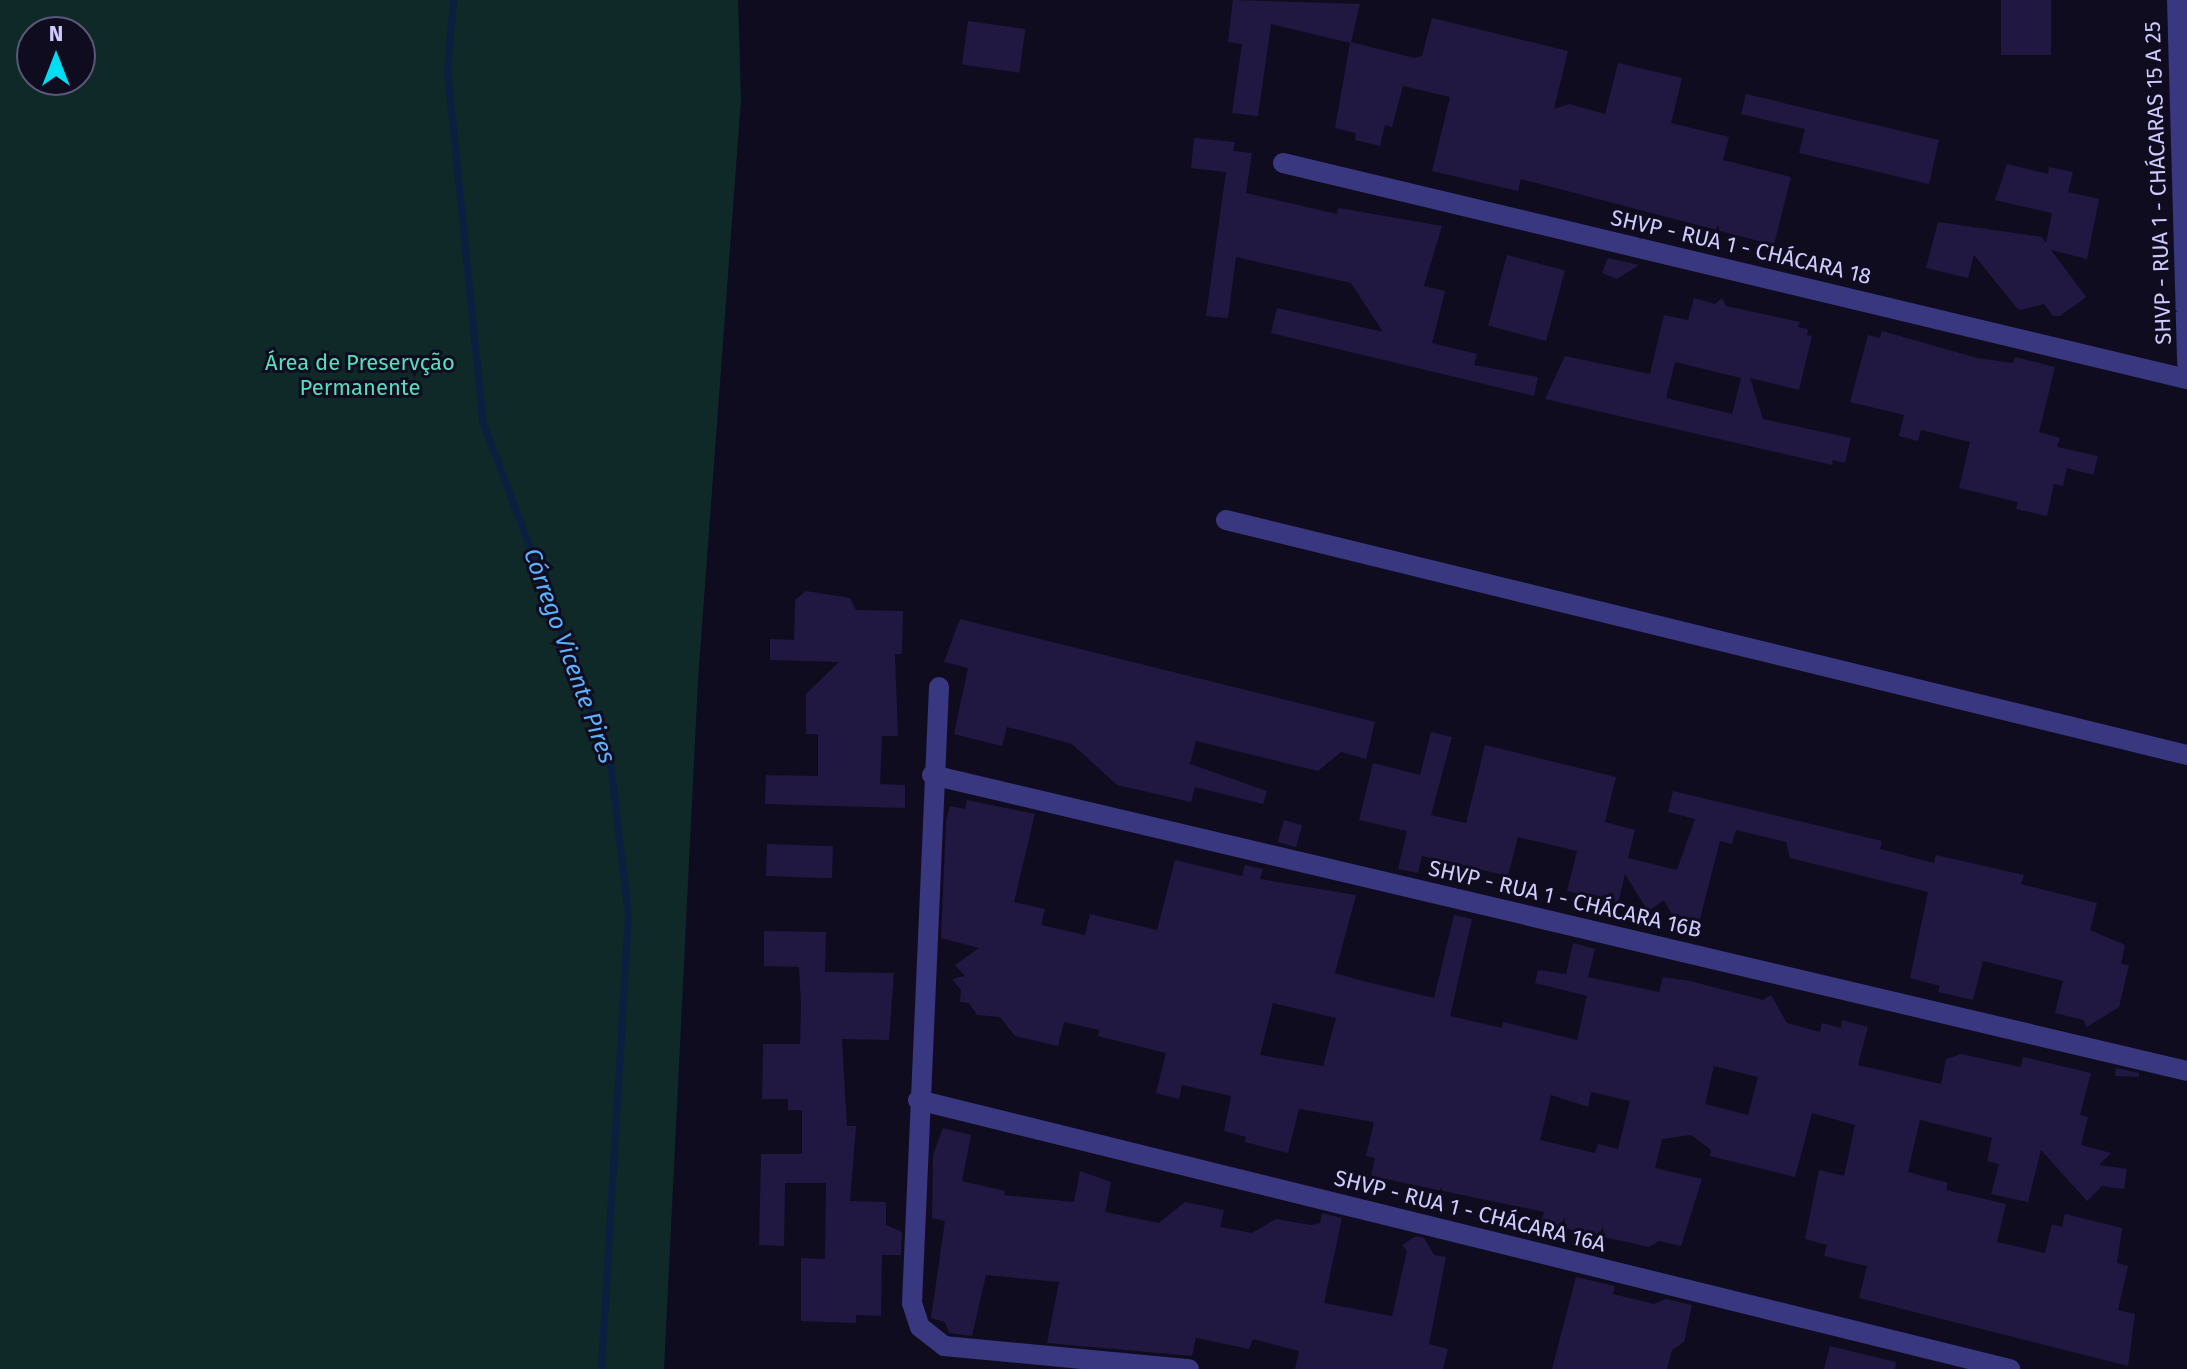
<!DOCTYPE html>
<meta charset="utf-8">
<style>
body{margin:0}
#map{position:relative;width:2187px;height:1369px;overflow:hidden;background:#0f0c1f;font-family:"Fira Sans",sans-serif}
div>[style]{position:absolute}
.green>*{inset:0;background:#0f2928}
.stream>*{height:7px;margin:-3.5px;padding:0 3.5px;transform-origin:3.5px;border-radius:3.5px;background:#0b1f40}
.building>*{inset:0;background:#201840;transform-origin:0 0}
.minor>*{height:20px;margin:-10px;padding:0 10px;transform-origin:10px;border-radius:10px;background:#39377f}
span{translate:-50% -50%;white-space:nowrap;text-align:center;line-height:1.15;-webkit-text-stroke:6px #0f0c1f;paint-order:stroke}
.street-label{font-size:22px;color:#d0cbff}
.park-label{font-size:22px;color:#57dfbc}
.water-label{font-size:24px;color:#59b3ff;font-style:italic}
.north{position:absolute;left:16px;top:16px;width:80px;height:80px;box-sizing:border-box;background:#0f0c1f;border:2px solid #5c5879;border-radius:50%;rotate:0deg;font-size:22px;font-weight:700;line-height:32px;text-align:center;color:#d0cbff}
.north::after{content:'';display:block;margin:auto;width:28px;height:36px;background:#00def6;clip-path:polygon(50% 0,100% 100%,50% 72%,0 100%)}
</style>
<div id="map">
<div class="green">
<i style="clip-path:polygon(evenodd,0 0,738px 0,741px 99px,698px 680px,664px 1369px,0 1369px,0 0,32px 32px,80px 32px,80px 80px,32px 80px,32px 32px)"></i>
</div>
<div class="stream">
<i style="left:453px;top:0;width:71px;rotate:94.8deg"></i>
<i style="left:447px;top:71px;width:354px;rotate:84.2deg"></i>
<i style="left:483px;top:423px;width:363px;rotate:69.5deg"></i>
<i style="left:610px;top:763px;width:152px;rotate:83.2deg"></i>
<i style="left:628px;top:914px;width:456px;rotate:93.4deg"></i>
</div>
<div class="building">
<i style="clip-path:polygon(1233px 0,1360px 4px,1351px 42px,1414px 58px,1422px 56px,1432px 18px,1568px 51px,1554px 109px,1569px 104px,1605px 114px,1618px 63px,1682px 78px,1671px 123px,1729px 137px,1723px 160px,1791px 177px,1774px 245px,1521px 179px,1518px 191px,1432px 171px,1450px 97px,1403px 86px,1392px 127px,1385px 125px,1380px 146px,1355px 140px,1356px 133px,1335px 128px,1350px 43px,1304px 32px,1271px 24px,1258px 116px,1232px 113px,1242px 44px,1228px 42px)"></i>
<i style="left:2001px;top:0;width:50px;height:55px"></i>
<i style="left:968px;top:21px;width:58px;height:44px;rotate:8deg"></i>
<i style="clip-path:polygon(1746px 94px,1939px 140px,1929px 184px,1799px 153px,1805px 129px,1741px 114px)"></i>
<i style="clip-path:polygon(1194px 138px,1235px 142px,1233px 151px,1252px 153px,1246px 193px,1337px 214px,1338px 208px,1345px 209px,1442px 226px,1424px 286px,1445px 291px,1432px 343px,1477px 354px,1474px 365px,1538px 377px,1534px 396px,1271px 333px,1277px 308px,1383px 332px,1351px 283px,1236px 257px,1228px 318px,1206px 316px,1226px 172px,1191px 168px)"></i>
<i style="clip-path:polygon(2007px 164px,2048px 174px,2049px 167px,2073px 172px,2068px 192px,2099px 199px,2087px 259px,2051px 250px,2086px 297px,2060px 316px,2053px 316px,2044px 304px,2020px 310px,2015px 306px,1974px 255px,1968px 278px,1926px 268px,1938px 222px,2042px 237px,2046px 243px,2052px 213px,1995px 200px)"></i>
<i style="left:1507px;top:255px;width:60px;height:73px;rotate:15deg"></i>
<i style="clip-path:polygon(1608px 258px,1639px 265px,1617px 279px,1602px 273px)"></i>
<i style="clip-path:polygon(evenodd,1694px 298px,1715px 304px,1722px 298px,1726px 306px,1800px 322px,1798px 327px,1808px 329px,1807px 335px,1812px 336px,1799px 390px,1750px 378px,1763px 419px,1851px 438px,1845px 463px,1833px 460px,1832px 465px,1545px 399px,1565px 356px,1650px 374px,1664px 315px,1688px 320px,1694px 298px,1675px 362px,1741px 378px,1732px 414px,1666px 398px,1675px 362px)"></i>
<i style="clip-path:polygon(1882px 331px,1977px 358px,2013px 363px,2015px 357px,2055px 367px,2039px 432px,2060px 438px,2057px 447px,2098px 456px,2093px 475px,2067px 468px,2063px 486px,2054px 484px,2047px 516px,2016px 509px,2018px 502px,1959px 488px,1970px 442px,1921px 430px,1918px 441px,1899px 436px,1904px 415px,1850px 402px,1868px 335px,1880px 338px)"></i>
<i style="clip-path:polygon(806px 591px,850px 598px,856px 610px,903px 611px,902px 654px,895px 654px,898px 736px,882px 736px,880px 784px,905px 785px,905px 808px,765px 804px,766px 775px,818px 776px,818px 734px,806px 734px,806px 694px,839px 662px,770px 660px,770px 639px,794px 640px,795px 600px)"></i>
<i style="clip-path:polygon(960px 619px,1375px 722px,1366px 759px,1341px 752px,1318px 771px,1196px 741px,1190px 764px,1267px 791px,1263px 804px,1195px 787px,1191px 802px,1117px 785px,1072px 744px,1043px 736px,1007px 727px,1002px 746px,954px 734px,968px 668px,944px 662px)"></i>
<i style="clip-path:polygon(1431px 732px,1452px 737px,1431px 815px,1466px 823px,1485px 745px,1616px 777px,1605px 822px,1635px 830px,1628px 858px,1677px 870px,1695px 819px,1668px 812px,1673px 791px,1882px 841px,1880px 849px,1934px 863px,1936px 855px,2024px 875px,2021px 884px,2097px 903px,2090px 930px,2125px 945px,2121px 964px,2129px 965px,2119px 1007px,2087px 1027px,2083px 1020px,2055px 1013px,2063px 981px,1983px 961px,1973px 1000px,1938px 992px,1940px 986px,1910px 978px,1928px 892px,1790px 858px,1786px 842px,1736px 830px,1732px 844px,1720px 841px,1699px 922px,1671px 913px,1664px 900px,1648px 911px,1625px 874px,1618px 903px,1567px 891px,1577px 851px,1518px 837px,1508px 876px,1422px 856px,1418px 873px,1398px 869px,1407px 831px,1359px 820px,1373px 763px,1420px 775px)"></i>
<i style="clip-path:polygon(evenodd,967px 800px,1035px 814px,1014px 902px,1045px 909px,1041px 925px,1085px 935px,1090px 914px,1157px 930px,1175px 860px,1242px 876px,1245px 865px,1263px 869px,1260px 879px,1356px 895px,1335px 973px,1359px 980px,1434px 998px,1454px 915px,1472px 919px,1450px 1016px,1502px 1028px,1503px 1022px,1577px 1040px,1587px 996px,1535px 983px,1538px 970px,1566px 974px,1573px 943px,1595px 949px,1588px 977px,1659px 992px,1663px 977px,1690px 981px,1763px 1000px,1771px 995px,1787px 1023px,1820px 1032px,1822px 1023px,1841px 1028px,1842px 1020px,1868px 1027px,1858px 1065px,1941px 1084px,1946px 1059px,1961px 1054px,2021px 1067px,2023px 1057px,2091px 1073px,2080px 1115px,2088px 1117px,2081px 1145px,2111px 1153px,2099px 1165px,2127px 1169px,2124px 1189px,2102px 1186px,2087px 1201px,2041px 1150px,2028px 1202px,1991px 1194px,1999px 1164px,1987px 1161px,1992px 1138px,1920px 1120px,1908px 1172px,1948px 1183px,1946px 1190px,2006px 1204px,1997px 1242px,2045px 1253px,2052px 1224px,2062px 1227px,2065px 1214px,2122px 1228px,2117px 1263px,2128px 1266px,2118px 1310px,2135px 1314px,2128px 1366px,1859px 1298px,1867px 1266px,1824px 1256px,1827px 1245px,1805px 1239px,1819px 1170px,1844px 1176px,1855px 1125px,1812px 1113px,1795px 1177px,1710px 1156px,1711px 1150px,1691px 1135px,1662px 1139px,1655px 1168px,1702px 1179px,1681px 1246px,1659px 1241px,1649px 1247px,1541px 1223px,1544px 1212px,1371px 1176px,1375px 1158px,1366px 1156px,1374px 1122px,1299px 1109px,1288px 1153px,1245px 1142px,1246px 1137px,1224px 1131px,1231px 1096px,1182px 1085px,1179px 1099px,1156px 1093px,1166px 1053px,1098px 1036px,1099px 1030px,1064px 1022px,1058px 1046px,1015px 1036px,1000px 1017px,977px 1015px,969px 1003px,960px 1002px,961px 990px,952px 979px,965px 976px,955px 965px,979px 948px,941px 938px,946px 821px,950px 806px,965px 809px,967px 800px,1273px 1003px,1336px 1018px,1323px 1066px,1260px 1055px,1273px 1003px,967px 800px,1714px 1066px,1758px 1077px,1748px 1115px,1705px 1104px,1714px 1066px,967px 800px,1591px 1092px,1630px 1101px,1618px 1149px,1598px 1144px,1595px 1153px,1540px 1140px,1551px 1095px,1588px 1107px,1591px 1092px)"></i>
<i style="left:1284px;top:820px;width:19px;height:23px;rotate:16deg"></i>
<i style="left:767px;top:844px;width:66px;height:32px;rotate:2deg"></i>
<i style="clip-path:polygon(764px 931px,826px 932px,825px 972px,894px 973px,889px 1040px,842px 1039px,847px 1126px,856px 1126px,850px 1201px,886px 1202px,886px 1225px,902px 1232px,901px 1255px,882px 1255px,881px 1316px,856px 1315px,856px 1323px,801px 1321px,801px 1258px,825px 1259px,826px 1183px,785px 1183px,784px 1246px,759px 1245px,761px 1154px,802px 1154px,802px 1110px,788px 1110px,788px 1099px,762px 1099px,763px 1044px,800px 1044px,801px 1003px,799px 967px,764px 966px)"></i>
<i style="clip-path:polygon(2116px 1068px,2139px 1073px,2139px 1077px,2115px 1076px)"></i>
<i style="clip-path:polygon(943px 1128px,971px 1135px,962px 1181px,1005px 1191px,1004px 1195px,1074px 1202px,1080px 1171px,1111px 1182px,1105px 1212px,1159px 1223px,1185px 1202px,1224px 1210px,1220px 1227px,1252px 1233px,1276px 1219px,1311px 1225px,1320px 1223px,1322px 1213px,1342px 1218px,1324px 1303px,1392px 1316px,1407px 1251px,1402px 1245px,1416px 1236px,1424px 1238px,1434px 1255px,1446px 1257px,1429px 1344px,1448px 1349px,1443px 1369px,1295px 1369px,1299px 1351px,1253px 1339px,1249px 1349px,1196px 1338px,1192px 1356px,1047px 1343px,1059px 1282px,986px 1275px,972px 1336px,949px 1333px,945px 1322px,931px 1318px,945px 1221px,932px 1218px,933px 1155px)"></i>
<i style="clip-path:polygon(1576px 1277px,1615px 1286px,1613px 1294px,1654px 1304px,1666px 1299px,1692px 1305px,1684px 1342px,1672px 1350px,1667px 1369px,1552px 1369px)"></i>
<i style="clip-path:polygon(1830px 1346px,1896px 1362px,1895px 1369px,1824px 1369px)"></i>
</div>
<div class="minor">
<i style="left:2177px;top:0;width:364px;rotate:88.4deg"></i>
<i style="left:1283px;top:163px;width:929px;rotate:13.44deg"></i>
<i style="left:1226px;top:520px;width:989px;rotate:13.74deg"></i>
<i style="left:939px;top:687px;width:617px;rotate:92.51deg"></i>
<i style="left:912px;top:1303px;width:25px;rotate:72deg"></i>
<i style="left:920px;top:1327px;width:31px;rotate:38deg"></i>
<i style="left:944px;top:1346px;width:246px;rotate:5.4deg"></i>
<i style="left:932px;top:775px;width:1289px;rotate:13.27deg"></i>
<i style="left:918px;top:1100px;width:1125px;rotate:13.84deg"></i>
</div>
<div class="street-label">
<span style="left:2158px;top:183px;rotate:-92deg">SHVP - RUA 1 - CHÁCARAS 15 A 25</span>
<span style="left:1741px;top:247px;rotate:13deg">SHVP - RUA 1 - CHÁCARA 18</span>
<span style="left:1565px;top:899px;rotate:13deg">SHVP - RUA 1 - CHÁCARA 16B</span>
<span style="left:1470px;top:1211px;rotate:14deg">SHVP - RUA 1 - CHÁCARA 16A</span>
</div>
<div class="park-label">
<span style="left:360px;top:375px">Área de Preservção<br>Permanente</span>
</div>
<div class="water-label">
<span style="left:569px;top:656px;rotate:70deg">Córrego Vicente Pires</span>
</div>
<div class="north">N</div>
</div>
